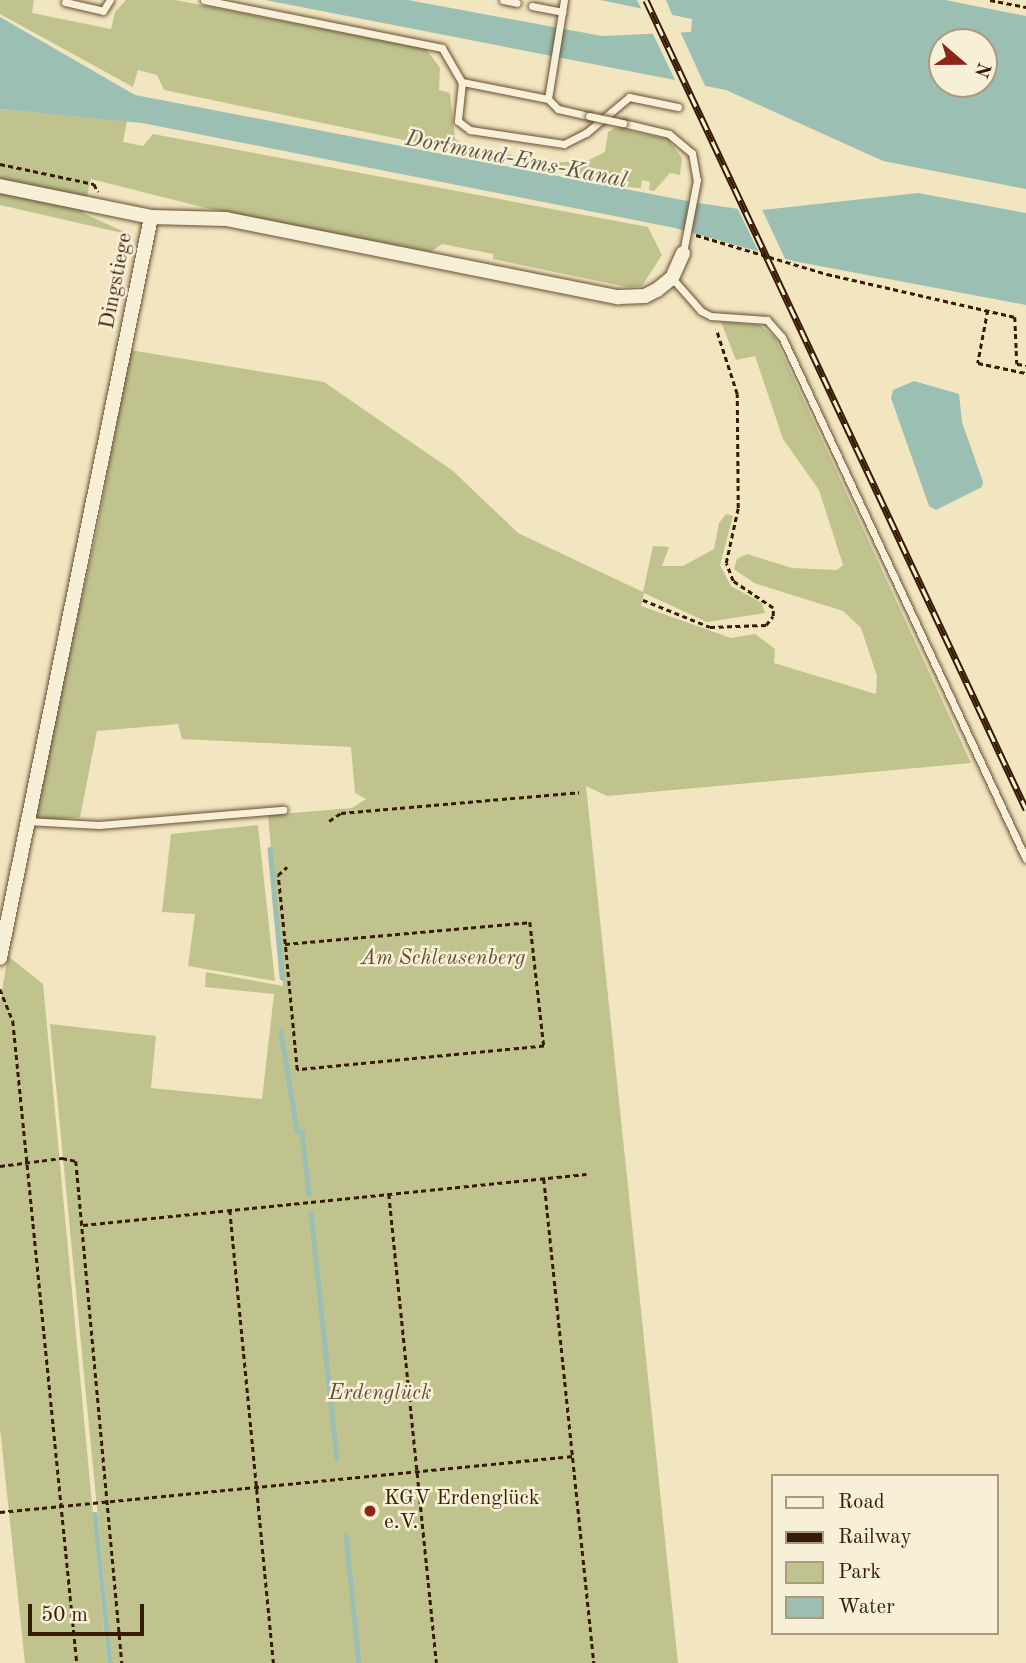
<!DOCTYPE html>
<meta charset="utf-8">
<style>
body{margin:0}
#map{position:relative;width:1026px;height:1663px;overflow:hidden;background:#f2e6c0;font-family:"Old Standard TT",serif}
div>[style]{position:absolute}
.green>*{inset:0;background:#c0c38e}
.water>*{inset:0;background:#9bbfb3}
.pier>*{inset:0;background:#f2e6c0}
.stream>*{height:4.5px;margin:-2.25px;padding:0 2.25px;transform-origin:2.25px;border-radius:2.25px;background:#9bbfb3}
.path>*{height:2.5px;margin-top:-1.25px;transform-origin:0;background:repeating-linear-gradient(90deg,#371b04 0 5px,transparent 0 8.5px)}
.roads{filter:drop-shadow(0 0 2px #664e33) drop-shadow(0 0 2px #664e33)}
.lane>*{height:7px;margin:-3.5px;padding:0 3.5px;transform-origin:3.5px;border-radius:3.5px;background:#f7efd6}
.street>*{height:14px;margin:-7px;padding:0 7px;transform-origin:7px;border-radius:7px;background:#f7efd6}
.rail>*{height:7px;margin-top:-3.5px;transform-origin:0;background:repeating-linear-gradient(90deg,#f7efd6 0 13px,#371b04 0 26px);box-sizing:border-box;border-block:2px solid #371b04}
.bridges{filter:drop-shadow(0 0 2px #664e33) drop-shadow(0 0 2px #664e33)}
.lane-bridge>*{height:7px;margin:-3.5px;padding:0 3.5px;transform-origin:3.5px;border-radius:3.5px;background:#f7efd6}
.dots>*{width:19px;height:19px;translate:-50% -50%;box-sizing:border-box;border:4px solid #f7efd6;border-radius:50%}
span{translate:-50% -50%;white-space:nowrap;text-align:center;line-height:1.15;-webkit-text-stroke:5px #f7efd6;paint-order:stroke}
.street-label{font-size:21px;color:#371b04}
.park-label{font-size:21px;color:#604d2d;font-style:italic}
.poi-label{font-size:21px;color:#371b04}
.left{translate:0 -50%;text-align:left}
.water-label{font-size:23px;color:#5a5441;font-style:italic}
.legend{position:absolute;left:771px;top:1474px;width:228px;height:161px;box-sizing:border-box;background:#f7efd6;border:2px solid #aa9a82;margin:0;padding:9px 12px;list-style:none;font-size:21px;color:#371b04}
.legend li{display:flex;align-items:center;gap:14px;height:35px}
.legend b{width:35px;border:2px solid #aa9a82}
.north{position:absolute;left:928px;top:28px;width:70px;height:70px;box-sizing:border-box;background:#f7efd6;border:2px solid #aa9a82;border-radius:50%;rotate:110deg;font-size:19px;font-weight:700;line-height:28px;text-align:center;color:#371b04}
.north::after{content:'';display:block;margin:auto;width:24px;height:32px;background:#8f2418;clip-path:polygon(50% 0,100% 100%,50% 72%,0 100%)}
.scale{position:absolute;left:28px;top:1604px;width:116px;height:32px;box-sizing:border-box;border:4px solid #371b04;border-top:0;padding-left:9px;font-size:21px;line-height:24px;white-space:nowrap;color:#371b04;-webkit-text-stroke:5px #f7efd6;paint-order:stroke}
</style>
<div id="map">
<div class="green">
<i style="clip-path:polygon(0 0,34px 0,32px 13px,111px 29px,115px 12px,126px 0,175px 0,426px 49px,440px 68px,439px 90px,450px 93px,455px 139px,467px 146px,552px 163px,589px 160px,605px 152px,608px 132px,615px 128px,668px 139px,682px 158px,680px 175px,670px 173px,654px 191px,649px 190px,650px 182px,642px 180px,641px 188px,635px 188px,164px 90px,157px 75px,138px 70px,133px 87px,0 14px)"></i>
<i style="clip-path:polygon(0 109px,127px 121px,123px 142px,143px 146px,153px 134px,648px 227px,662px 255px,642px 286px,627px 287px,493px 259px,493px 254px,442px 244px,430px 252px,206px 208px,91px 179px,83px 213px,131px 235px,0 205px)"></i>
<i style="clip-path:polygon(721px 322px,760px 325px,775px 338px,971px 763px,607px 796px,586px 786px,678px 1663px,112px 1663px,50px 1024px,156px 1036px,151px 1088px,262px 1099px,274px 994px,205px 987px,206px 972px,283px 986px,268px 815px,352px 808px,366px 799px,355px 793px,351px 747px,182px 739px,178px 724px,97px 731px,80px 817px,31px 822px,97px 530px,130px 350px,324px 382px,453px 471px,518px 533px,643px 592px,653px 546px,669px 547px,662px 566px,683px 566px,714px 549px,719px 523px,726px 514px,733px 516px,720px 565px,731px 586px,762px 603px,765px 613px,707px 622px,644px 593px,641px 606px,731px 638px,755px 634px,775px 649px,774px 663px,876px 694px,877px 676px,861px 628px,843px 611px,754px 583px,734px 569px,737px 559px,747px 554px,792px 568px,837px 570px,843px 565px,819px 490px,783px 439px,755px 356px,736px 360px)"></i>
<i style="clip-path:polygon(258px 825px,275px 981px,188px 966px,195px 914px,162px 912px,171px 834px)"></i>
<i style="clip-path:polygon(8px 956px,43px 984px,107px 1663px,25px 1663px,0 1428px,0 1002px)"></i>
</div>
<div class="water">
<i style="clip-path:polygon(evenodd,265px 0,408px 0,602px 36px,691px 32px,692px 19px,600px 0,945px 0,1026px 16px,1026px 189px,883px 161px,726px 90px,265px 0,942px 42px,984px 42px,984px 84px,942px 84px,942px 42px)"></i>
<i style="clip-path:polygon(0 17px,135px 95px,698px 203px,753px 211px,918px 193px,1026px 213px,1026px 305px,793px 261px,675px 228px,142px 123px,0 109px)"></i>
<i style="clip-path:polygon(914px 381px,959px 394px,962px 422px,983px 482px,982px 487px,936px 510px,929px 506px,891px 398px,893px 390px)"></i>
</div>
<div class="pier">
<i style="clip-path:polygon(637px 0,666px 0,674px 19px,643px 12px)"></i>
<i style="clip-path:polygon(679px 29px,707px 90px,677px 84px,651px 30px)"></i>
<i style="clip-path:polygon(736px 205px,761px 207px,787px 263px,760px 255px)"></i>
</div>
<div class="stream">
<i style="left:270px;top:849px;width:129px;rotate:84.6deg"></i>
<i style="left:281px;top:1031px;width:101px;rotate:80.9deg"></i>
<i style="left:297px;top:1131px;width:5px"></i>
<i style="left:302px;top:1131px;width:63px;rotate:83.7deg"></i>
<i style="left:311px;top:1213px;width:247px;rotate:84deg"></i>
<i style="left:95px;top:1514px;width:150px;rotate:84.3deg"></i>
<i style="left:346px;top:1536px;width:128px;rotate:84.2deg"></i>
</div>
<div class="path">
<i style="left:990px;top:0;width:37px;rotate:11deg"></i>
<i style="left:0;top:164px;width:96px;rotate:12deg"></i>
<i style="left:94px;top:184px;width:9px;rotate:63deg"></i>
<i style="left:696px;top:235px;width:137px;rotate:16.6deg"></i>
<i style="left:827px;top:274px;width:193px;rotate:12.9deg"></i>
<i style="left:1015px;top:317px;width:47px;rotate:87.6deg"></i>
<i style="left:1017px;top:364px;width:9px;rotate:6deg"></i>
<i style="left:988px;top:310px;width:54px;rotate:100.7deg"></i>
<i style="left:978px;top:363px;width:49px;rotate:11.8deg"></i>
<i style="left:643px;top:600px;width:72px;rotate:21.9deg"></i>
<i style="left:710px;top:627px;width:56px;rotate:-2deg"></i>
<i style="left:766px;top:625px;width:11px;rotate:-52deg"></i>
<i style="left:773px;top:616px;width:8px;rotate:-90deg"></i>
<i style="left:773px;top:608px;width:48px;rotate:-146deg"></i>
<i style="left:733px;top:581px;width:19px;rotate:-111deg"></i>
<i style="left:726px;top:563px;width:56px;rotate:-77.7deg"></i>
<i style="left:738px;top:508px;width:114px;rotate:-90.5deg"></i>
<i style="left:737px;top:394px;width:68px;rotate:-107.9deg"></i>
<i style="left:329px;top:821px;width:14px;rotate:-34deg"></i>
<i style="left:341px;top:813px;width:239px;rotate:-5deg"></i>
<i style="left:285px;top:944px;width:246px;rotate:-5.1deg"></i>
<i style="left:530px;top:922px;width:125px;rotate:83.6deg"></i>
<i style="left:544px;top:1046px;width:248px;rotate:174.5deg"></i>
<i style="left:297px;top:1070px;width:127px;rotate:-95.4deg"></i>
<i style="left:285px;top:944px;width:69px;rotate:-95.8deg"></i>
<i style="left:278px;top:875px;width:12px;rotate:-42deg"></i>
<i style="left:0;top:989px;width:35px;rotate:68deg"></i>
<i style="left:13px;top:1021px;width:645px;rotate:84.31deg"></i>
<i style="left:0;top:1166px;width:63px;rotate:-7.4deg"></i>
<i style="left:62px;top:1158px;width:14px;rotate:12deg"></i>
<i style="left:76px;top:1161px;width:504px;rotate:84.76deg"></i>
<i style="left:544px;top:1179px;width:487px;rotate:84.1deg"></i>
<i style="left:389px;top:1194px;width:471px;rotate:84.2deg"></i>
<i style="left:230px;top:1210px;width:455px;rotate:84.5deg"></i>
<i style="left:83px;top:1225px;width:506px;rotate:-5.79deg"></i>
<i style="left:0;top:1512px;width:576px;rotate:-5.58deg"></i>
</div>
<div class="roads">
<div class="lane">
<i style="left:204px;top:0;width:243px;rotate:11.4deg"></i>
<i style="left:442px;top:48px;width:39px;rotate:60deg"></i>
<i style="left:503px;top:0;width:14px;rotate:12deg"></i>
<i style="left:564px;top:0;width:100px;rotate:99.2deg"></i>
<i style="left:548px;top:99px;width:14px;rotate:45deg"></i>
<i style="left:558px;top:109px;width:32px;rotate:13deg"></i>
<i style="left:65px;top:2px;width:39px;rotate:13deg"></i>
<i style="left:103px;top:11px;width:13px;rotate:-58deg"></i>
<i style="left:532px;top:6px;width:31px;rotate:11deg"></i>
<i style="left:548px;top:99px;width:88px;rotate:-168.8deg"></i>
<i style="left:462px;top:82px;width:39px;rotate:96deg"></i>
<i style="left:458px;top:121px;width:15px;rotate:37deg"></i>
<i style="left:470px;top:130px;width:95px;rotate:8.5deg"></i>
<i style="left:564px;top:144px;width:25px;rotate:-27deg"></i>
<i style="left:586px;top:133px;width:56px;rotate:-39.9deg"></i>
<i style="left:629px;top:97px;width:50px;rotate:11.5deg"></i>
<i style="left:623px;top:123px;width:47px;rotate:13.4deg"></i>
<i style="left:669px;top:134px;width:30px;rotate:40deg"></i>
<i style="left:692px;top:153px;width:27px;rotate:80deg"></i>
<i style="left:697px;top:180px;width:74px;rotate:100.9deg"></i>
<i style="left:672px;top:278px;width:44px;rotate:48.7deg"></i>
<i style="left:701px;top:311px;width:11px;rotate:27deg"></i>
<i style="left:711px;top:316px;width:56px;rotate:4.1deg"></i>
<i style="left:767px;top:320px;width:23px;rotate:49deg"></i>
<i style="left:782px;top:337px;width:576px;rotate:64.95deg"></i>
<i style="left:26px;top:821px;width:73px;rotate:3.1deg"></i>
<i style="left:99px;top:825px;width:185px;rotate:-4.7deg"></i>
</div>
<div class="street">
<i style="left:0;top:186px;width:154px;rotate:11.6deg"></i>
<i style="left:151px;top:217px;width:75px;rotate:1.5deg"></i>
<i style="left:226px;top:219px;width:400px;rotate:11.3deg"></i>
<i style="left:618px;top:297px;width:27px;rotate:-2deg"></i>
<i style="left:645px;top:296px;width:13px;rotate:-27deg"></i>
<i style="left:657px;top:290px;width:19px;rotate:-39deg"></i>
<i style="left:672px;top:278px;width:27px;rotate:-66deg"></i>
<i style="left:0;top:958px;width:756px;rotate:-78.48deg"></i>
</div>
</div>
<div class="rail">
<i style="left:646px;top:0;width:894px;rotate:64.84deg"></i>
</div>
<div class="bridges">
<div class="lane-bridge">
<i style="left:589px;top:116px;width:35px;rotate:12deg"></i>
</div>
</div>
<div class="dots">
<i style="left:370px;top:1511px;background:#8f2418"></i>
</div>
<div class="street-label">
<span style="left:117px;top:281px;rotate:-79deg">Dingstiege</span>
</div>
<div class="park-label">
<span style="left:443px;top:959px">Am Schleusenberg</span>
<span style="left:380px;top:1394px">Erdenglück</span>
</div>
<div class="poi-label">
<span class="left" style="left:384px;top:1511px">KGV Erdenglück<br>e.V.</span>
</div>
<div class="water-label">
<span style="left:516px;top:160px;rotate:11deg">Dortmund-Ems-Kanal</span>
</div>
<ul class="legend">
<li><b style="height:9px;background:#f7efd6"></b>Road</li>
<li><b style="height:9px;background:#371b04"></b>Railway</li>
<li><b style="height:19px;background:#c0c38e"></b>Park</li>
<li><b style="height:19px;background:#9bbfb3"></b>Water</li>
</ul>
<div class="north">N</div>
<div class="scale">50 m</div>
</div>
